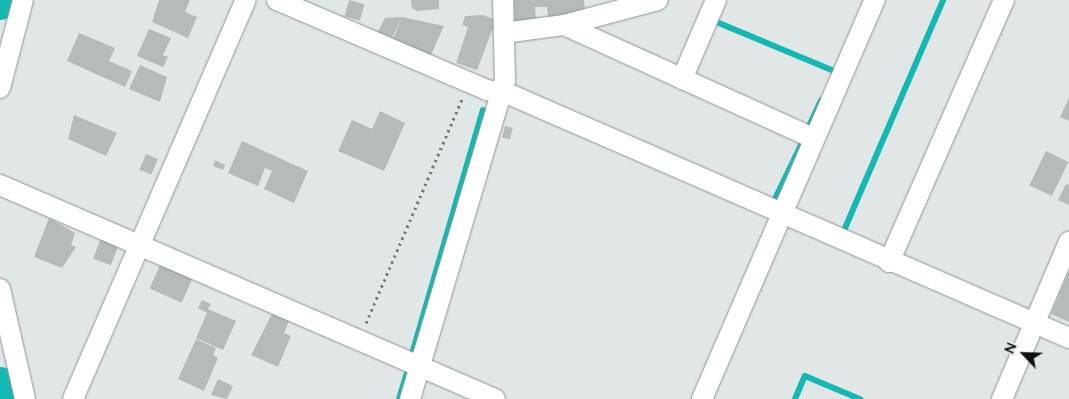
<!DOCTYPE html>
<style>
body{margin:0}
#map{position:relative;width:1069px;height:399px;overflow:hidden;background:#e1e7e7;font-family:Quicksand,sans-serif}
div>[style]{position:absolute}
.stream>*{height:6px;margin:-3px;padding:0 3px;transform-origin:3px;border-radius:3px;background:#14b8b2}
.river>*{height:36px;margin:-18px;padding:0 18px;transform-origin:18px;border-radius:18px;background:#14b8b2}
.building>*{inset:0;background:#b5bbbb;transform-origin:0 0}
.path>*{height:3px;margin-top:-1.5px;transform-origin:0;background:repeating-linear-gradient(90deg,#777b7b 0 2.5px,transparent 0 6.5px)}
.roads{filter:drop-shadow(0 0 1px #909695) drop-shadow(0 0 1px #909695)}
.minor>*{height:20px;margin:-10px;padding:0 10px;transform-origin:10px;border-radius:10px;background:#fff}
span{translate:-50% -50%;white-space:nowrap;text-align:center;line-height:1.15;-webkit-text-stroke:4.5px #e1e7e7;paint-order:stroke}
.north{position:absolute;left:999px;top:329px;width:50px;height:50px;-webkit-text-stroke:4px #e1e7e7;paint-order:stroke;rotate:294deg;font-size:14px;font-weight:700;line-height:20px;text-align:center;color:#0e1010}
.north::after{content:'';display:block;margin:auto;width:18px;height:22px;background:#0e1010;clip-path:polygon(50% 0,100% 100%,50% 72%,0 100%)}
</style>
<div id="map">
<div class="stream">
<i style="left:714px;top:21px;width:130px;rotate:22.6deg"></i>
<i style="left:810px;top:124px;width:26px;rotate:-65deg"></i>
<i style="left:773px;top:203px;width:67px;rotate:-64.2deg"></i>
<i style="left:842px;top:235px;width:256px;rotate:-66.7deg"></i>
<i style="left:412px;top:354px;width:254px;rotate:-73.8deg"></i>
<i style="left:399px;top:399px;width:30px;rotate:-73deg"></i>
<i style="left:795px;top:399px;width:25px;rotate:-67deg"></i>
<i style="left:805px;top:376px;width:60px;rotate:22.7deg"></i>
</div>
<div class="river">
<i style="left:0;top:2px;width:2px;rotate:-63deg"></i>
<i style="left:0;top:385px;width:14px;rotate:78deg"></i>
</div>
<div class="building">
<i style="clip-path:polygon(159px 0,190px 0,185px 12px,197px 17px,188px 38px,152px 22px)"></i>
<i style="left:349px;top:0;width:16px;height:17px;rotate:15deg"></i>
<i style="clip-path:polygon(411px 0,439px 0,439px 9px,417px 11px,412px 8px)"></i>
<i style="clip-path:polygon(514px 0,584px 0,585px 13px,548px 18px,547px 7px,535px 7px,536px 20px,515px 21px)"></i>
<i style="clip-path:polygon(483px 15px,496px 20px,477px 70px,456px 63px,468px 27px,462px 25px,465px 16px)"></i>
<i style="clip-path:polygon(402px 17px,392px 38px,378px 32px,385px 18px)"></i>
<i style="clip-path:polygon(402px 17px,444px 26px,431px 55px,393px 39px)"></i>
<i style="clip-path:polygon(149px 29px,171px 38px,163px 55px,168px 57px,163px 67px,137px 56px)"></i>
<i style="clip-path:polygon(79px 33px,115px 48px,109px 61px,132px 71px,125px 87px,67px 61px)"></i>
<i style="clip-path:polygon(140px 65px,167px 77px,160px 102px,129px 89px)"></i>
<i style="clip-path:polygon(1069px 98px,1069px 121px,1060px 117px)"></i>
<i style="clip-path:polygon(380px 111px,405px 123px,384px 171px,338px 151px,352px 120px,372px 129px)"></i>
<i style="clip-path:polygon(74px 115px,117px 133px,106px 156px,68px 139px)"></i>
<i style="left:505px;top:126px;width:8px;height:12px;rotate:14deg"></i>
<i style="clip-path:polygon(242px 141px,308px 171px,294px 203px,264px 189px,272px 171px,265px 168px,258px 186px,228px 173px)"></i>
<i style="left:1046px;top:151px;width:25px;height:38px;rotate:26deg"></i>
<i style="left:146px;top:154px;width:13px;height:17px;rotate:23deg"></i>
<i style="clip-path:polygon(215px 160px,225px 165px,223px 170px,213px 166px)"></i>
<i style="clip-path:polygon(1066px 184px,1069px 185px,1069px 205px,1058px 200px)"></i>
<i style="clip-path:polygon(49px 218px,75px 233px,71px 245px,76px 247px,62px 268px,34px 257px)"></i>
<i style="left:101px;top:238px;width:19px;height:22px;rotate:21deg"></i>
<i style="left:161px;top:263px;width:35px;height:28px;rotate:24deg"></i>
<i style="clip-path:polygon(1069px 271px,1069px 322px,1051px 314px)"></i>
<i style="clip-path:polygon(202px 300px,211px 304px,208px 309px,236px 321px,223px 350px,196px 338px,207px 313px,198px 308px)"></i>
<i style="clip-path:polygon(272px 314px,289px 321px,284px 333px,291px 336px,278px 367px,251px 355px)"></i>
<i style="clip-path:polygon(196px 339px,216px 348px,213px 355px,218px 358px,204px 391px,178px 379px)"></i>
<i style="clip-path:polygon(218px 379px,233px 386px,227px 399px,211px 395px)"></i>
</div>
<div class="path">
<i style="left:366px;top:323px;width:244px;rotate:-66.8deg"></i>
</div>
<div class="roads">
<div class="minor">
<i style="left:277px;top:0;width:228px;rotate:23.2deg"></i>
<i style="left:487px;top:90px;width:25px;rotate:12deg"></i>
<i style="left:511px;top:95px;width:609px;rotate:23.53deg"></i>
<i style="left:564px;top:25px;width:273px;rotate:24.4deg"></i>
<i style="left:504px;top:33px;width:61px;rotate:-7.6deg"></i>
<i style="left:564px;top:25px;width:97px;rotate:-14.9deg"></i>
<i style="left:682px;top:79px;width:86px;rotate:-66.7deg"></i>
<i style="left:0;top:88px;width:91px;rotate:-75.4deg"></i>
<i style="left:0;top:185px;width:539px;rotate:23.38deg"></i>
<i style="left:889px;top:262px;width:286px;rotate:-66.3deg"></i>
<i style="left:0;top:289px;width:113px;rotate:77.2deg"></i>
<i style="left:73px;top:399px;width:435px;rotate:-66.6deg"></i>
<i style="left:410px;top:399px;width:333px;rotate:-73.4deg"></i>
<i style="left:505px;top:80px;width:80px;rotate:-91.4deg"></i>
<i style="left:702px;top:399px;width:435px;rotate:-66.6deg"></i>
<i style="left:1002px;top:399px;width:171px;rotate:-66.9deg"></i>
</div>
</div>
<div class="north">N</div>
</div>
